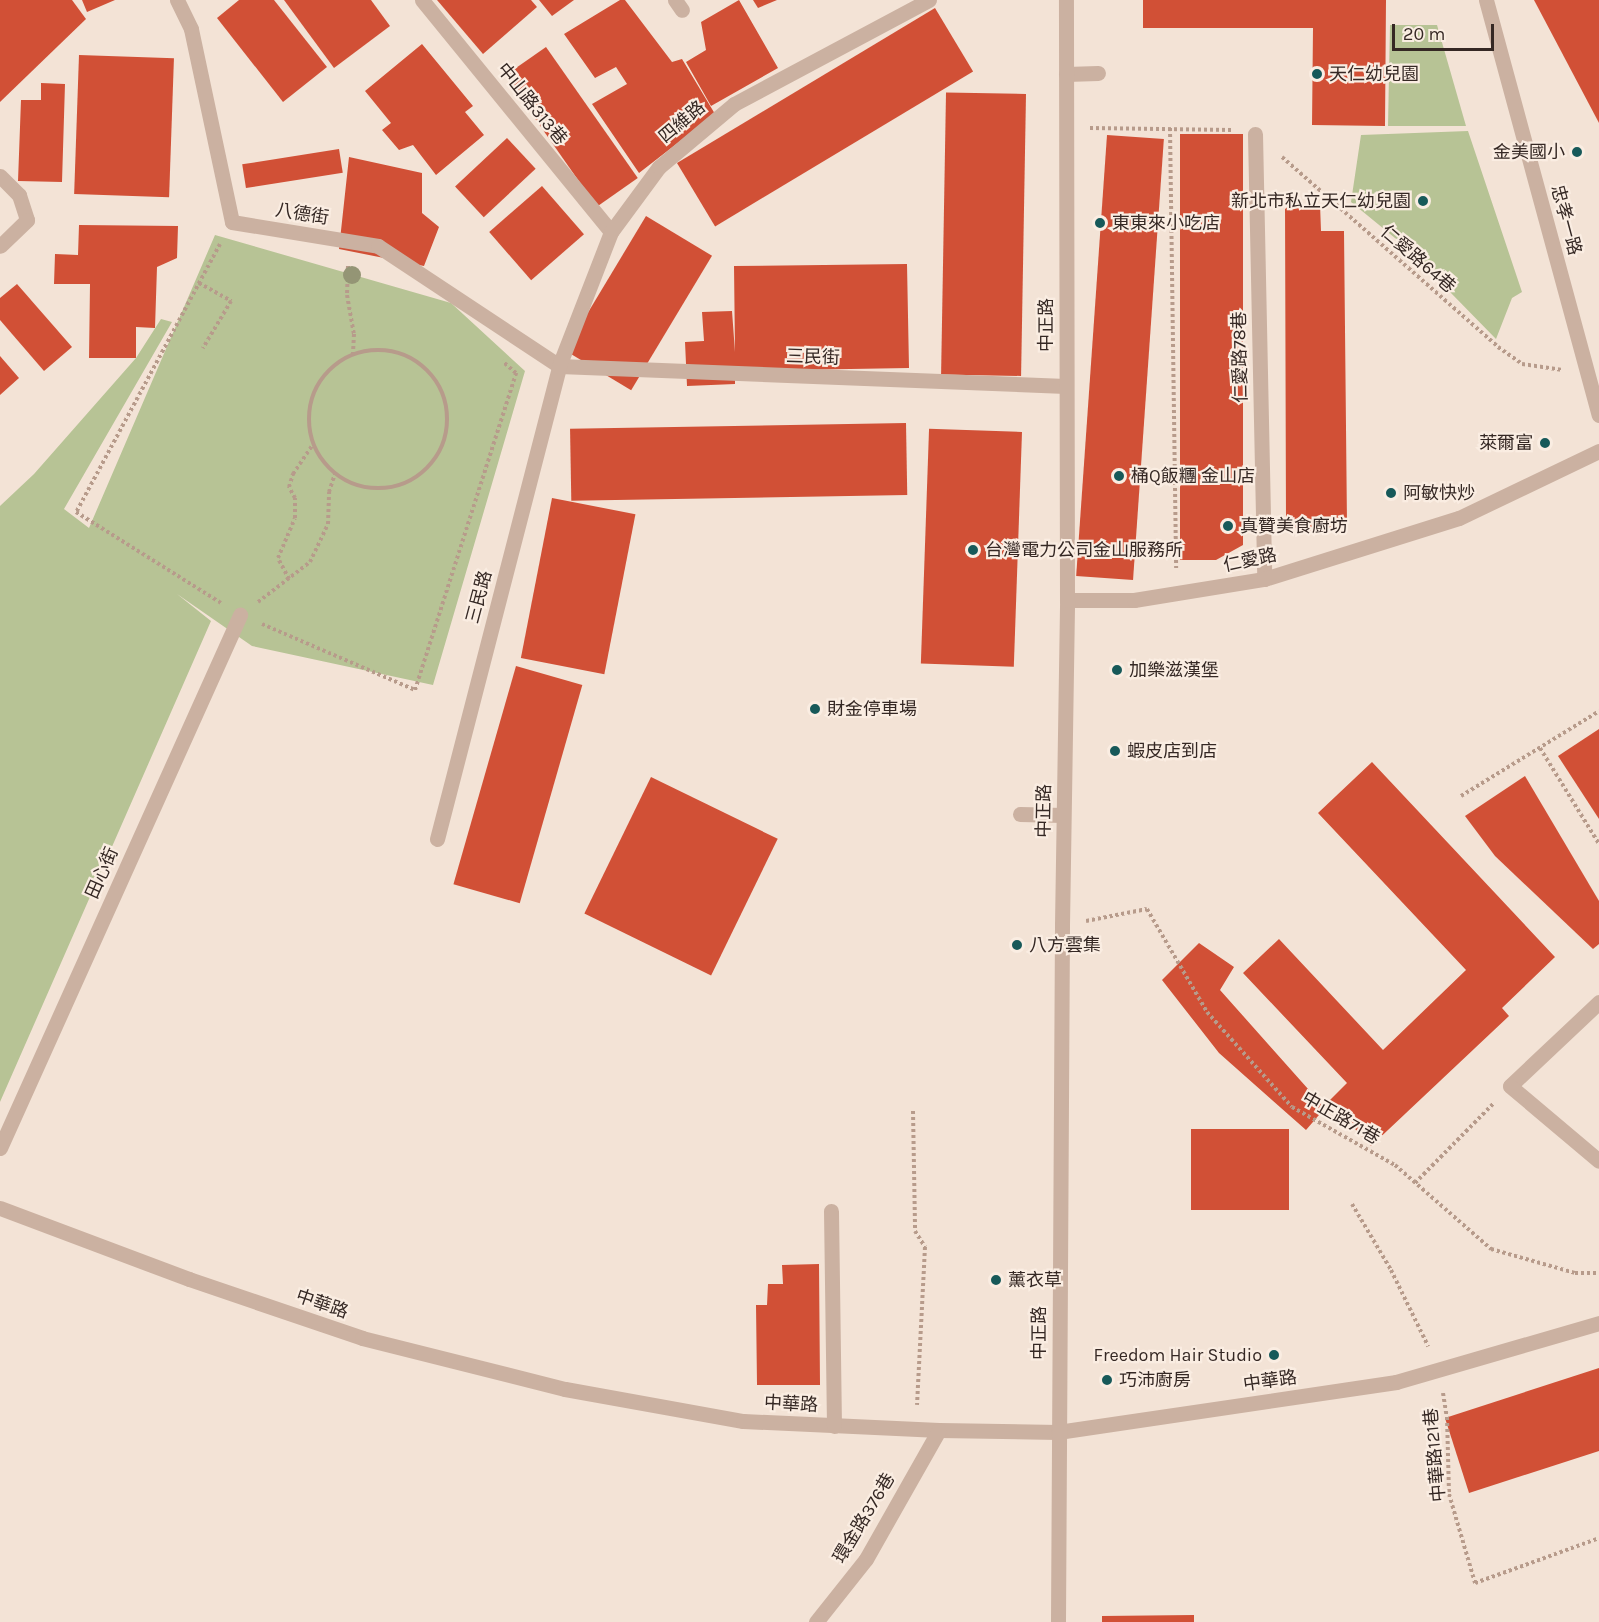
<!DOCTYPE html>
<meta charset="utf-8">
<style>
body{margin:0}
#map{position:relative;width:1599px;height:1622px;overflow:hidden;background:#f3e3d6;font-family:Karla,"Noto Sans TC",sans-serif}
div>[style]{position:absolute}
.green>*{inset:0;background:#b7c395}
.building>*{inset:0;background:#d15036;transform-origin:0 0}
.path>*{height:4px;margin-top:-2px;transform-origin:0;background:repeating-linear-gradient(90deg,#b79b8b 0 3px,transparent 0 6px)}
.path>.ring{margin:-2px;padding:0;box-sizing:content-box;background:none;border:4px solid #b79b8b;border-radius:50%}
.minor>*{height:15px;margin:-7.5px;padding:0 7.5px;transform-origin:7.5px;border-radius:7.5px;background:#cbb1a1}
.trees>*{width:18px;height:18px;margin:-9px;border-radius:50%;background:#949575}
.dots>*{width:16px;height:16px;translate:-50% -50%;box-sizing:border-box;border:3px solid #faede2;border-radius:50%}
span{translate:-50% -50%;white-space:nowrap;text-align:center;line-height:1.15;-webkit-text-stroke:4.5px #faede2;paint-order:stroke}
.poi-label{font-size:18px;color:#352824}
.left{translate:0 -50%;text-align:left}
.right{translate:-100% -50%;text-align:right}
.street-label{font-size:18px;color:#352824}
.scale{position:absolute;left:1392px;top:24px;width:102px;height:27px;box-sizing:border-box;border:3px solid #352824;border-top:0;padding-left:8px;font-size:18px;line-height:21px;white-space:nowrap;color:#352824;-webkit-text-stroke:4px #faede2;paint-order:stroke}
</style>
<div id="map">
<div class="green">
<i style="clip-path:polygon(1390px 25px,1437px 25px,1466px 126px,1388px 126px)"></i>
<i style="clip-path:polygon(1468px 131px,1522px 292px,1512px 298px,1496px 339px,1406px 247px,1351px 202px,1361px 135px)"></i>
<i style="clip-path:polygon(215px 235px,451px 303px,525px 371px,433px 685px,252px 646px,177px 594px,211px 621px,0 1102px,0 506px,34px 474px,136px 358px,161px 319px,172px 322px,64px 509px,89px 528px)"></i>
</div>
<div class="building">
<i style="clip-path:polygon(0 0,72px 0,86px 19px,0 102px)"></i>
<i style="clip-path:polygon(82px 0,115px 0,87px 12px)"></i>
<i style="clip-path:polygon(239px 0,274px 0,327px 67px,283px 102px,217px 18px)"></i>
<i style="clip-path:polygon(284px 0,371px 0,390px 26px,334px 68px)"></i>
<i style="clip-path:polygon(437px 0,531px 0,537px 7px,483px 54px)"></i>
<i style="clip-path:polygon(539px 0,574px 0,552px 16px)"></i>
<i style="clip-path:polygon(620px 0,625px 0,672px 62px,682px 59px,715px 114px,639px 173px,592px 104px,627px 84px,616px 67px,595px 78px,564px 34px)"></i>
<i style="clip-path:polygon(739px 0,778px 68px,711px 106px,686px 62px,706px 50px,701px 22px)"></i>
<i style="clip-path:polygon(753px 0,777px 0,758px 8px)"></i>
<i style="clip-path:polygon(1143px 0,1386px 0,1385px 126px,1312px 125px,1313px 28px,1143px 28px)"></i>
<i style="clip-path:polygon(1534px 0,1599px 0,1599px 123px)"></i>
<i style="left:935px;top:8px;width:74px;height:301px;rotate:59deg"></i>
<i style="clip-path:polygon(422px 44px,473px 106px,465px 112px,484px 135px,436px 175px,413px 145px,399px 150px,382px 130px,391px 123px,365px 91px)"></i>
<i style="left:546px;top:47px;width:160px;height:50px;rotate:55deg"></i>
<i style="left:79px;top:55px;width:95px;height:139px;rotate:2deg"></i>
<i style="clip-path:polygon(41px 83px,65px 84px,62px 182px,18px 181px,21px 100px,41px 100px)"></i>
<i style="left:1026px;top:94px;width:282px;height:80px;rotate:91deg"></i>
<i style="clip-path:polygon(1180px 134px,1243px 134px,1243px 545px,1216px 560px,1180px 560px)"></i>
<i style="left:1107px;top:135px;width:57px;height:442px;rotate:4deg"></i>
<i style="left:507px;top:138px;width:42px;height:71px;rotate:47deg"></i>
<i style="left:339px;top:149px;width:24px;height:98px;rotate:81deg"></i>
<i style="clip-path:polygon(349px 157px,422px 173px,422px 213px,439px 227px,424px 266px,339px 249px)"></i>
<i style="left:542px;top:186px;width:64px;height:70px;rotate:49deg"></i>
<i style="clip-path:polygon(1285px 204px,1320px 204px,1321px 231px,1344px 231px,1347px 524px,1310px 533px,1286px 524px)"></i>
<i style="left:646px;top:216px;width:77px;height:157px;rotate:31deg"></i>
<i style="clip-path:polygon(79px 225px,178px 226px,177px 258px,157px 267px,155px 328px,136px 327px,136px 358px,89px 358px,90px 284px,54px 284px,55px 254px,78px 255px)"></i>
<i style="clip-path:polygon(907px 264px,909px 368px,735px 371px,735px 384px,687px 386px,685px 342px,704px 341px,702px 312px,732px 311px,735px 352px,734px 266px)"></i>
<i style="clip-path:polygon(17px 284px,72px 347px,44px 371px,0 320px,0 298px)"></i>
<i style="clip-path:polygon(0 356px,19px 378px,0 395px)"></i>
<i style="left:906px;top:423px;width:72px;height:336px;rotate:89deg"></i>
<i style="left:1022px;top:432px;width:235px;height:93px;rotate:92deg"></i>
<i style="left:552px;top:498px;width:85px;height:163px;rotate:11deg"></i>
<i style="left:516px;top:666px;width:69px;height:227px;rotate:16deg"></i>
<i style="clip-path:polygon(1599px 729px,1599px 819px,1558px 756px)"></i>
<i style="clip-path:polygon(1372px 762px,1555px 957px,1502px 1008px,1509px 1016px,1371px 1146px,1329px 1101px,1347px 1083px,1243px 973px,1279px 939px,1383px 1050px,1466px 970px,1318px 813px)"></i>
<i style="clip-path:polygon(1525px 776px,1599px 901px,1599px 944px,1593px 949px,1495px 856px,1465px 816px)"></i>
<i style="left:651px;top:777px;width:141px;height:152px;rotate:26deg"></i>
<i style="clip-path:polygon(1199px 943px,1234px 967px,1220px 990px,1325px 1108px,1306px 1130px,1219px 1053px,1162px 980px)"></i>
<i style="left:1191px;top:1129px;width:98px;height:81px"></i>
<i style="clip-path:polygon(819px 1264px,820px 1385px,757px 1385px,756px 1305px,767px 1305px,768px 1284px,783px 1284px,782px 1265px)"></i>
<i style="clip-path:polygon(1599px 1368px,1599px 1451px,1469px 1493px,1445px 1418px)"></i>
<i style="clip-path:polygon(1194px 1615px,1194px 1622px,1102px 1622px,1102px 1616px)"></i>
</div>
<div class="path">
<i style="left:1090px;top:128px;width:142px;rotate:0.8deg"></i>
<i style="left:1170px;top:128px;width:440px;rotate:89.2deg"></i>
<i style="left:1282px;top:157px;width:288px;rotate:41.3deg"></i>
<i style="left:1498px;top:347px;width:29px;rotate:35deg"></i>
<i style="left:1522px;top:364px;width:41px;rotate:8.3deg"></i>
<i style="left:220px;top:244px;width:304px;rotate:118.2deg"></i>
<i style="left:76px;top:512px;width:171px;rotate:32.1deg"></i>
<i style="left:348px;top:266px;width:29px;rotate:92deg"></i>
<i style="left:347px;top:295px;width:40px;rotate:80deg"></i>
<i style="left:354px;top:334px;width:20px;rotate:93deg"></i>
<i style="left:199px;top:283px;width:37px;rotate:29deg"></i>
<i style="left:231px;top:301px;width:55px;rotate:120.8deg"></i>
<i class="ring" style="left:309px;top:350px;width:134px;height:134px"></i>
<i style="left:289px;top:579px;width:24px;rotate:-118deg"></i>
<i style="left:278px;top:558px;width:43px;rotate:-67deg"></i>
<i style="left:295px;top:518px;width:20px;rotate:-90deg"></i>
<i style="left:295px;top:498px;width:13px;rotate:-119deg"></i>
<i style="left:289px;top:487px;width:14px;rotate:-73deg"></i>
<i style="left:293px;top:474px;width:36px;rotate:-56deg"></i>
<i style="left:258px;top:602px;width:66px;rotate:-37.6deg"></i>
<i style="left:310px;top:562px;width:42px;rotate:-64.7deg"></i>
<i style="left:328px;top:524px;width:32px;rotate:-88deg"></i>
<i style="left:329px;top:492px;width:20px;rotate:-72deg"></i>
<i style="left:262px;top:624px;width:167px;rotate:23.3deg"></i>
<i style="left:415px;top:690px;width:333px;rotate:-72.3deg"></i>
<i style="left:516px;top:373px;width:18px;rotate:-139deg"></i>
<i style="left:1540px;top:748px;width:113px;rotate:58.4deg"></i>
<i style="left:1461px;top:796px;width:162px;rotate:-31.6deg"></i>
<i style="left:1086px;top:921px;width:62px;rotate:-11.1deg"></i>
<i style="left:1147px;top:909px;width:119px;rotate:59.8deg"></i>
<i style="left:1207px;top:1012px;width:127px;rotate:48.2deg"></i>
<i style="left:1292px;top:1107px;width:118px;rotate:29.4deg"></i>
<i style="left:1395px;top:1165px;width:128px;rotate:41.2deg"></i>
<i style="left:1491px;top:1249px;width:87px;rotate:15.9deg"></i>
<i style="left:1575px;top:1273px;width:24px"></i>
<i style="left:913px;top:1111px;width:120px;rotate:89deg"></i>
<i style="left:915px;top:1231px;width:19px;rotate:58deg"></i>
<i style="left:925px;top:1247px;width:158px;rotate:92.9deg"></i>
<i style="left:1415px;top:1183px;width:114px;rotate:-45.4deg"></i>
<i style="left:1352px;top:1204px;width:77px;rotate:59.4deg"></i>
<i style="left:1391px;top:1270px;width:85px;rotate:64deg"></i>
<i style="left:1443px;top:1393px;width:24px;rotate:81deg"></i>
<i style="left:1447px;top:1417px;width:77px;rotate:88.5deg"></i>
<i style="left:1449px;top:1494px;width:93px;rotate:73.7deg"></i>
<i style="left:1475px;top:1583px;width:132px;rotate:-19.9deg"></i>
</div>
<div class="minor">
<i style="left:177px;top:0;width:32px;rotate:64deg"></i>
<i style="left:191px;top:29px;width:197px;rotate:78deg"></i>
<i style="left:232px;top:222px;width:148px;rotate:9.3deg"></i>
<i style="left:378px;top:246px;width:217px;rotate:33.5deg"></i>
<i style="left:422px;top:0;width:299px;rotate:50.8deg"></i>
<i style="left:675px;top:0;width:12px;rotate:55deg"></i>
<i style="left:1486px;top:0;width:430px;rotate:74.8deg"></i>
<i style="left:1066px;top:74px;width:32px;rotate:-2deg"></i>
<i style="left:1255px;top:134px;width:445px;rotate:88.8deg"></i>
<i style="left:0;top:176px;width:27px;rotate:45deg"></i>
<i style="left:19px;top:195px;width:26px;rotate:72deg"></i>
<i style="left:27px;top:220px;width:37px;rotate:136deg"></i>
<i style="left:559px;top:366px;width:507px;rotate:2.26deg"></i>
<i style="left:1067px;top:600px;width:67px"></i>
<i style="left:1134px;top:600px;width:132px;rotate:-9.2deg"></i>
<i style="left:1264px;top:579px;width:204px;rotate:-17.4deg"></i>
<i style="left:1459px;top:518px;width:155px;rotate:-25.6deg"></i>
<i style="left:1020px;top:814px;width:43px;rotate:1.3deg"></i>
<i style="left:437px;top:839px;width:488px;rotate:-75.5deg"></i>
<i style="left:559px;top:366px;width:144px;rotate:-68.8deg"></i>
<i style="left:611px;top:232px;width:81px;rotate:-53.6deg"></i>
<i style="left:659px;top:167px;width:98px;rotate:-40deg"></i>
<i style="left:734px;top:104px;width:221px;rotate:-28.1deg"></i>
<i style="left:1599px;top:1002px;width:122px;rotate:136.7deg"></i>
<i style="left:1510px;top:1086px;width:116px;rotate:40.1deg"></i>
<i style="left:0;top:1148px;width:585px;rotate:-65.76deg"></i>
<i style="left:0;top:1208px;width:202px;rotate:20.6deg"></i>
<i style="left:189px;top:1279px;width:183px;rotate:18.8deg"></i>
<i style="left:362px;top:1338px;width:209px;rotate:14.1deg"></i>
<i style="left:565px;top:1389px;width:181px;rotate:10.2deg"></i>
<i style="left:743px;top:1421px;width:196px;rotate:2.6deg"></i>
<i style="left:939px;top:1430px;width:119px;rotate:1deg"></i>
<i style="left:1058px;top:1432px;width:342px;rotate:-8.4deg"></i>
<i style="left:1396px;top:1382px;width:211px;rotate:-16.2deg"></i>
<i style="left:831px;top:1211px;width:215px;rotate:89.2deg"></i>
<i style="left:816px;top:1622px;width:80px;rotate:-51.6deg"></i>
<i style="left:866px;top:1559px;width:148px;rotate:-60.5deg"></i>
<i style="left:1058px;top:1622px;width:697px;rotate:-89.67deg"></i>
<i style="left:1062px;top:925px;width:325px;rotate:-89.1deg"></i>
<i style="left:1067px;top:600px;width:600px;rotate:-90.1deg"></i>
</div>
<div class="trees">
<i style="left:352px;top:275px"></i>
</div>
<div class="dots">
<i style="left:1317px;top:74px;background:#175959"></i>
<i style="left:1577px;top:152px;background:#175959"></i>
<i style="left:1423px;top:201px;background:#175959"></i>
<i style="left:1100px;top:223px;background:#175959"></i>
<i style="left:1545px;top:443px;background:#175959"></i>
<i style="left:1119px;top:476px;background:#175959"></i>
<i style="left:1391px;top:493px;background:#175959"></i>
<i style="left:1228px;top:526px;background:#175959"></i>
<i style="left:973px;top:550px;background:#175959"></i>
<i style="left:1117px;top:670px;background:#175959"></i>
<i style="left:815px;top:709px;background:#175959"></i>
<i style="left:1115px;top:751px;background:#175959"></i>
<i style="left:1017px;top:945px;background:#175959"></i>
<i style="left:996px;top:1280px;background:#175959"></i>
<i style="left:1274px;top:1355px;background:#175959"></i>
<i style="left:1107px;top:1380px;background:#175959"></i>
</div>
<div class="poi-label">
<span class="left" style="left:1329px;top:74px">天仁幼兒園</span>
<span class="right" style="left:1565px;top:152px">金美國小</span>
<span class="right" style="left:1411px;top:201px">新北市私立天仁幼兒園</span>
<span class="left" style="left:1112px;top:223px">東東來小吃店</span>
<span class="right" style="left:1533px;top:443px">萊爾富</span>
<span class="left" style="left:1131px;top:476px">桶Q飯糰 金山店</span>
<span class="left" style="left:1403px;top:493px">阿敏快炒</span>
<span class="left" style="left:1240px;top:526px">真贊美食廚坊</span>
<span class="left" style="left:985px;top:550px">台灣電力公司金山服務所</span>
<span class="left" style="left:1129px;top:670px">加樂滋漢堡</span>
<span class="left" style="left:827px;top:709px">財金停車場</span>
<span class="left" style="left:1127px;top:751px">蝦皮店到店</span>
<span class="left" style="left:1029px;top:945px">八方雲集</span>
<span class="left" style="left:1008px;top:1280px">薰衣草</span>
<span class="right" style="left:1262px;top:1355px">Freedom Hair Studio</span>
<span class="left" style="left:1119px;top:1380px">巧沛廚房</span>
</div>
<div class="street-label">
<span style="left:532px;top:104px;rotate:51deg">中山路313巷</span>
<span style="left:682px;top:122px;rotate:-40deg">四維路</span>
<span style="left:302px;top:214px;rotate:9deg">八德街</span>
<span style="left:1566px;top:220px;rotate:75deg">忠孝一路</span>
<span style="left:1418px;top:259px;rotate:41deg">仁愛路64巷</span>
<span style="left:1046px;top:325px;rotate:-90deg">中正路</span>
<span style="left:813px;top:357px;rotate:2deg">三民街</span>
<span style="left:1240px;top:357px;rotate:-91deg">仁愛路78巷</span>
<span style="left:1250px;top:560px;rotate:-12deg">仁愛路</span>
<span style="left:479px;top:597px;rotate:-75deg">三民路</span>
<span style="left:1044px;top:811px;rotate:-89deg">中正路</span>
<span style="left:102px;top:873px;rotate:-66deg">田心街</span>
<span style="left:1341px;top:1118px;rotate:30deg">中正路71巷</span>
<span style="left:322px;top:1304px;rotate:19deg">中華路</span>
<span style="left:1039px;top:1333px;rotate:-90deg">中正路</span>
<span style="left:1270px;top:1381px;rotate:-8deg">中華路</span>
<span style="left:791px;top:1404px;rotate:3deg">中華路</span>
<span style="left:1435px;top:1455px;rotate:-95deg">中華路121巷</span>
<span style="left:864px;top:1518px;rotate:-59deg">環金路376巷</span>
</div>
<div class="scale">20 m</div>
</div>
